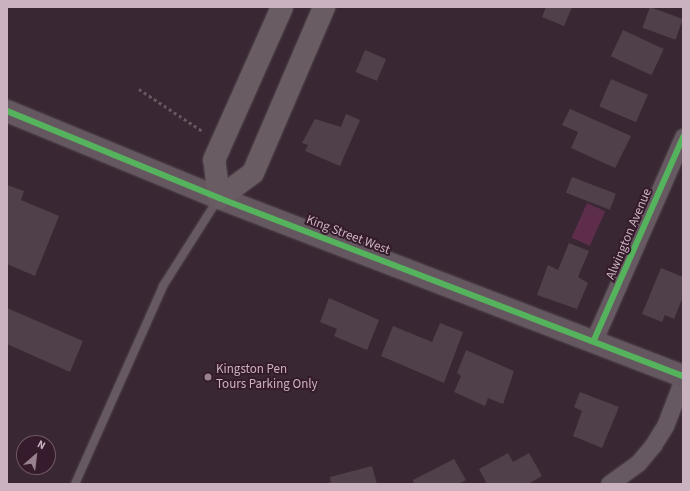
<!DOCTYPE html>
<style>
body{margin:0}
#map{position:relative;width:690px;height:491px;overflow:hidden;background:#392833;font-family:"Source Sans 3",sans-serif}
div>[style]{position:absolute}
.water>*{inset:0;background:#5e2d4c;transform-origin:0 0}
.building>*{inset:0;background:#4f4049;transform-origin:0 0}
.path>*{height:2.5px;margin-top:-1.25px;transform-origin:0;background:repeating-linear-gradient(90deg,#655861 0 3px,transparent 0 6px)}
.roads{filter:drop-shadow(0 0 1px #52454d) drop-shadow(0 0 1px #52454d)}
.lane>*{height:8px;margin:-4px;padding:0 4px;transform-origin:4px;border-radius:4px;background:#675961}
.street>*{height:17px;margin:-8.5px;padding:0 8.5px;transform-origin:8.5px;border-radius:8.5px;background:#675961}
.secondary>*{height:22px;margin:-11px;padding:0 11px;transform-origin:11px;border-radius:11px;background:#65575f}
.primary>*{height:22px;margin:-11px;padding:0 11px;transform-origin:11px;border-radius:11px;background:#695c63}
.cycleway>*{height:6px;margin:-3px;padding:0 3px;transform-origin:3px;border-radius:3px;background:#56b35d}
.dots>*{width:11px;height:11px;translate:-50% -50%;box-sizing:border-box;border:2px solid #351b2b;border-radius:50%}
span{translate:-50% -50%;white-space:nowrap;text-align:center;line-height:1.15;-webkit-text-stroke:4px #351b2b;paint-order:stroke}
.street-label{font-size:13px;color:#cbb2c1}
.poi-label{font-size:13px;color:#cbb2c1}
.left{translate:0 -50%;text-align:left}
.frame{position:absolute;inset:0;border:8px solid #cbb2c1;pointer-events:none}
.north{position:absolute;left:16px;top:435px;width:40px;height:40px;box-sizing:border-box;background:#351b2b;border:1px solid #715767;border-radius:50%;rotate:28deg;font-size:11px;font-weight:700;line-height:16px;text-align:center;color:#cbb2c1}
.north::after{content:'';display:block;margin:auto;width:14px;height:18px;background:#98828f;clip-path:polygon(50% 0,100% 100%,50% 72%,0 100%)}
</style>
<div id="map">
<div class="water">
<i style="left:587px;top:203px;width:20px;height:38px;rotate:24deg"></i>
</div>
<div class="building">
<i style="clip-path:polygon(546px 7px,572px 7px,564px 26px,542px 17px)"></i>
<i style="left:650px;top:7px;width:35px;height:22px;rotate:20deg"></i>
<i style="left:623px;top:30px;width:45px;height:29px;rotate:25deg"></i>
<i style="left:365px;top:50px;width:23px;height:24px;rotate:23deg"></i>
<i style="left:611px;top:79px;width:40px;height:30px;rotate:23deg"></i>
<i style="clip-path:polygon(570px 109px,631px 136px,615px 168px,571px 148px,578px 132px,562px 125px)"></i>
<i style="clip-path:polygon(346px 114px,360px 120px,340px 166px,305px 151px,308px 145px,302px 143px,315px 119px,341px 127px)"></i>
<i style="left:572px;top:177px;width:47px;height:17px;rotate:21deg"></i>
<i style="clip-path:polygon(7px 185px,24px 191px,21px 200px,59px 216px,35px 276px,7px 264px)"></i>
<i style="clip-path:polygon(569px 243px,589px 251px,578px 277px,588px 283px,577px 309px,537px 295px,548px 265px,558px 270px)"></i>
<i style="clip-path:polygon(661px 268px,683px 277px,683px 297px,674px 319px,665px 315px,662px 322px,642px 314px)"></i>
<i style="clip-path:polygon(329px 298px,379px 320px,367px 350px,334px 336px,337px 329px,320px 322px)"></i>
<i style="clip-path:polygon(7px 308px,83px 341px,70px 372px,7px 344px)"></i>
<i style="clip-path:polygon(440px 323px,463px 332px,444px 383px,381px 356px,393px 326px,432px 342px)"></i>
<i style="clip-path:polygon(466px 350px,514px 371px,503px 404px,488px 398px,485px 406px,454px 392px,461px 376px,457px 373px)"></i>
<i style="clip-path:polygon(580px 392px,619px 407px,602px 448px,573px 436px,582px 411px,574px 407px)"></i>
<i style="clip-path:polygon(508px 453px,513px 462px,529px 453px,542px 476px,528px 484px,487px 484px,479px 469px)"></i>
<i style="clip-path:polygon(454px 459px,466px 480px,458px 484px,414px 484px,413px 480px)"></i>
<i style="clip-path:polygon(372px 466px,377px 484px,324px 484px,331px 482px,330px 477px)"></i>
</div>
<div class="path">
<i style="left:139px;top:89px;width:78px;rotate:33.5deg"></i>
</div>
<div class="roads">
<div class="lane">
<i style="left:75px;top:484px;width:217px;rotate:-66deg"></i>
<i style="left:163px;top:286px;width:103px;rotate:-57.7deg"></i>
</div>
<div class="street">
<i style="left:594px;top:340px;width:222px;rotate:-66.3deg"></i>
<i style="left:609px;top:484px;width:36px;rotate:-36deg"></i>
<i style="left:638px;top:463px;width:23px;rotate:-50deg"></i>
<i style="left:653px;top:445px;width:22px;rotate:-58deg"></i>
<i style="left:665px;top:426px;width:50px;rotate:-69deg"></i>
</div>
<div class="secondary">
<i style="left:7px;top:111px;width:229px;rotate:22.3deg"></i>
<i style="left:219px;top:198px;width:497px;rotate:21deg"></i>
</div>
<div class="primary">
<i style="left:219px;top:198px;width:42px;rotate:-36.3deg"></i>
<i style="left:253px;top:173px;width:181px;rotate:-66.8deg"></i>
<i style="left:219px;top:198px;width:38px;rotate:-97deg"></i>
<i style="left:214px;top:160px;width:167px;rotate:-66deg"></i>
</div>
</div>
<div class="cycleway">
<i style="left:7px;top:111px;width:229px;rotate:22.3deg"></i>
<i style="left:219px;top:198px;width:497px;rotate:21deg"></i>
<i style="left:594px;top:340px;width:222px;rotate:-66.3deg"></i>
</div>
<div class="dots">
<i style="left:208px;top:377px;background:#98828f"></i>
</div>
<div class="street-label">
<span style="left:629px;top:234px;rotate:-67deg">Alwington Avenue</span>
<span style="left:348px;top:235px;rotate:21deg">King Street West</span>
</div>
<div class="poi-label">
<span class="left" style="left:216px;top:377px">Kingston Pen<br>Tours Parking Only</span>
</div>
<div class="frame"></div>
<div class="north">N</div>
</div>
